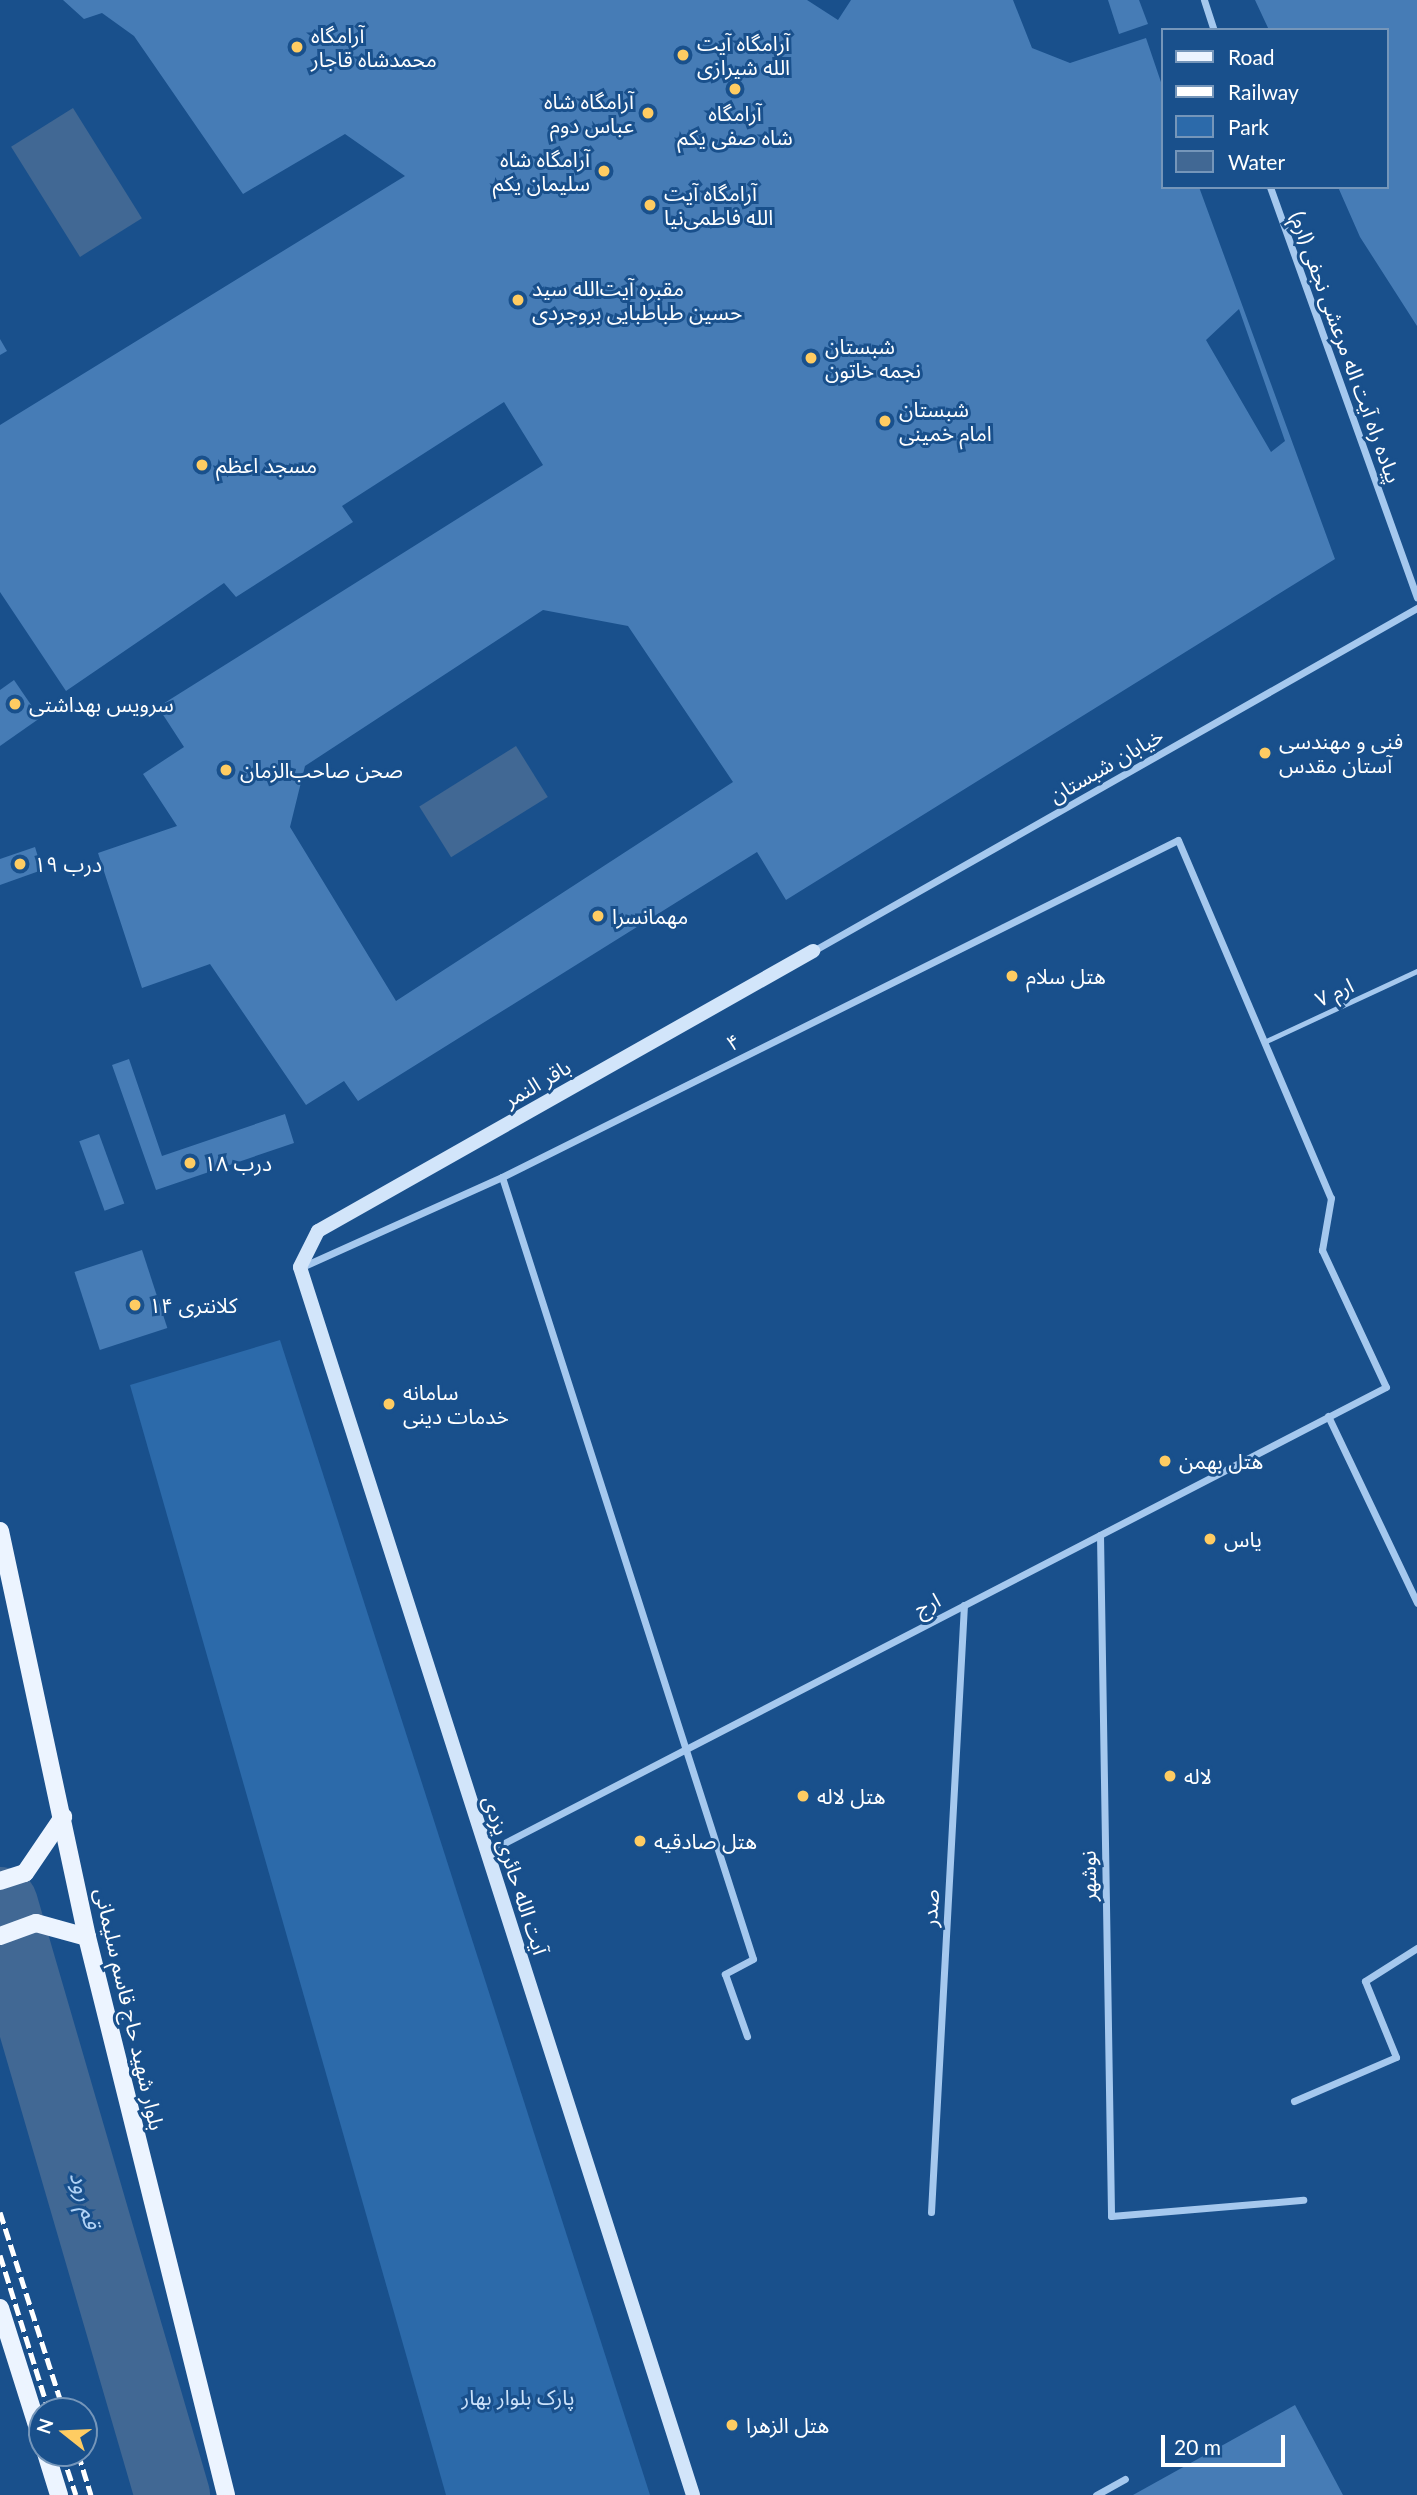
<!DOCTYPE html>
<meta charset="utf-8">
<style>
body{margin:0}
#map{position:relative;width:1417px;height:2495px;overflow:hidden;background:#19508c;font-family:Lato,"Noto Sans Arabic",sans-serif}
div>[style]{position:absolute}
.green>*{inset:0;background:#2c6aaa}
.water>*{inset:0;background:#416894;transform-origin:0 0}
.river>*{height:75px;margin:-37.5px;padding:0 37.5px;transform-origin:37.5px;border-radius:37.5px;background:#416894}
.building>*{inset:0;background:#467cb6;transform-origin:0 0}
.lane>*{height:5px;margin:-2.5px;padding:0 2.5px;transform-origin:2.5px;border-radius:2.5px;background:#a5c8ee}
.street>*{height:7px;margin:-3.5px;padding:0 3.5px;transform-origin:3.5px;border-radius:3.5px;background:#a5c8ee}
.secondary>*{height:14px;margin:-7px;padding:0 7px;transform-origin:7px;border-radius:7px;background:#d2e5fa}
.primary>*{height:18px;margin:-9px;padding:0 9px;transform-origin:9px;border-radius:9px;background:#ecf4ff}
.rail>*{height:5px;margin-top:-2.5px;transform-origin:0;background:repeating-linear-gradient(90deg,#fff 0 12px,transparent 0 17px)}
.dots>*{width:19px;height:19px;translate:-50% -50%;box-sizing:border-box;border:4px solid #19508c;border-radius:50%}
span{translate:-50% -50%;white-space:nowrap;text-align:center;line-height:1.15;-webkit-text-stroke:6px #19508c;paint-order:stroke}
.poi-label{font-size:21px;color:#fff}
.left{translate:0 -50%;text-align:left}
.right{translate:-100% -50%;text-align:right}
.street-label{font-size:21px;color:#fff}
.park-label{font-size:21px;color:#cbe2fa}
.water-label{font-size:23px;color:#b1d2f5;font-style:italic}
.legend{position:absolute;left:1161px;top:28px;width:228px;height:161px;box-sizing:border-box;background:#19508c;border:2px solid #7596ba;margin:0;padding:9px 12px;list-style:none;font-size:21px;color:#fff}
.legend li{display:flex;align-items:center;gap:14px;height:35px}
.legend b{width:35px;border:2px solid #7596ba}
.north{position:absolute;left:28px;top:2397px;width:70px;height:70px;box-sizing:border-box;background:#19508c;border:2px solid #7596ba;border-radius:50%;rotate:288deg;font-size:19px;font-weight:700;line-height:28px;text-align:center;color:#fff}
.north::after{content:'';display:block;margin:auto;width:24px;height:32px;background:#ffcc62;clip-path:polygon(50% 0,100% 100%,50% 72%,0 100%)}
.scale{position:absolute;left:1161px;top:2435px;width:124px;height:32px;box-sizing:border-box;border:4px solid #fff;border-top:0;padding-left:9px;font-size:21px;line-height:24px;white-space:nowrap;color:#fff;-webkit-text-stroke:5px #19508c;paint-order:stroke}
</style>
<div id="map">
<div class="green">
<i style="clip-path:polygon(280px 1340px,650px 2495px,446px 2495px,130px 1385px)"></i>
</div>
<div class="water">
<i style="left:73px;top:108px;width:130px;height:73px;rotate:58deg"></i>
<i style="left:516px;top:746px;width:60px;height:114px;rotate:58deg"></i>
</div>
<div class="river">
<i style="left:0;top:1904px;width:616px;rotate:73.77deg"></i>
</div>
<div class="building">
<i style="clip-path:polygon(evenodd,63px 0,807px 0,838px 20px,851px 0,1013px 0,1032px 48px,1070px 63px,1146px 38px,1163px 88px,1163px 187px,1199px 187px,1335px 559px,786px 900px,757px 852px,358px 1101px,344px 1081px,306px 1105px,210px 964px,142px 988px,98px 853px,177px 826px,143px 774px,184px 747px,158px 707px,543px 465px,504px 402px,342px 506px,353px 522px,236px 597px,224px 583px,66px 691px,0 592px,0 425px,405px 176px,345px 134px,243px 194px,134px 36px,102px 13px,84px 19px,63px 0,1239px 309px,1285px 441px,1271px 452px,1206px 340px,1239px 309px,63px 0,543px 610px,628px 626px,733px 782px,396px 1001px,290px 827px,305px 766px,543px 610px)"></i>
<i style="clip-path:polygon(1108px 0,1139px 0,1148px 24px,1119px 34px)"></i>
<i style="clip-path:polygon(1255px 0,1417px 0,1417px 326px,1360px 237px,1338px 187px,1387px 187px,1387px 30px,1269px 30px)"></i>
<i style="clip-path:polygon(0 339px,7px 351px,0 355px)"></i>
<i style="clip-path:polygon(14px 680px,40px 718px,0 746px,0 690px)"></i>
<i style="clip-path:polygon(35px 847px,42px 870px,0 885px,0 859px)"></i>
<i style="clip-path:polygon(129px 1059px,162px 1156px,285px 1114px,294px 1143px,156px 1190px,112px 1065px)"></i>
<i style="left:99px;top:1134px;width:74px;height:21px;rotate:70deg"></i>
<i style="left:142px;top:1250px;width:82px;height:71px;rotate:72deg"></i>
<i style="clip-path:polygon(1295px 2405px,1343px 2495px,1133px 2495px)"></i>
</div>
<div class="lane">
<i style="left:1264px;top:1042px;width:169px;rotate:-24.9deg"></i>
</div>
<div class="street">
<i style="left:1204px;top:0;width:32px;rotate:72deg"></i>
<i style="left:1270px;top:187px;width:436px;rotate:70.3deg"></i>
<i style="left:813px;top:951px;width:695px;rotate:-29.59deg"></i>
<i style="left:502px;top:1177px;width:821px;rotate:72.2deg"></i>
<i style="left:753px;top:1959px;width:32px;rotate:152deg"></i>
<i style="left:725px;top:1974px;width:66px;rotate:70.5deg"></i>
<i style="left:304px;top:1266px;width:217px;rotate:-24.2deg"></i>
<i style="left:502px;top:1177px;width:755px;rotate:-26.5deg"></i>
<i style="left:1178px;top:840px;width:389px;rotate:66.9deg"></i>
<i style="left:1331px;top:1198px;width:53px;rotate:99.8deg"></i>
<i style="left:1322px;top:1250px;width:151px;rotate:65deg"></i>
<i style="left:1386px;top:1387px;width:1012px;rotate:152.65deg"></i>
<i style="left:1328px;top:1416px;width:207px;rotate:64.5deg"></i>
<i style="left:1100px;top:1535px;width:681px;rotate:89.07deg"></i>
<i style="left:1111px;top:2216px;width:193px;rotate:-4.8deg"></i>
<i style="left:1294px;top:2101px;width:111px;rotate:-23.3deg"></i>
<i style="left:1396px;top:2057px;width:82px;rotate:-112.2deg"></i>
<i style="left:1365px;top:1981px;width:62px;rotate:-32.4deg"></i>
<i style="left:931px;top:2212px;width:608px;rotate:-86.89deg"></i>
<i style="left:1096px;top:2495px;width:33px;rotate:-29deg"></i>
</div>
<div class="secondary">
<i style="left:693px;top:2495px;width:1289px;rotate:-107.75deg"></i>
<i style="left:300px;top:1267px;width:40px;rotate:-63.4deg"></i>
<i style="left:318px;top:1231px;width:569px;rotate:-29.49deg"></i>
</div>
<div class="primary">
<i style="left:0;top:1531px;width:415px;rotate:77.9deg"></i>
<i style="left:87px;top:1937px;width:575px;rotate:76.01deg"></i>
<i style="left:0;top:1881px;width:26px;rotate:-18deg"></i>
<i style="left:25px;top:1873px;width:68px;rotate:-55.8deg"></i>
<i style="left:0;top:1936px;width:38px;rotate:-20deg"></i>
<i style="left:36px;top:1923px;width:53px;rotate:15.4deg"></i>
<i style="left:0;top:2308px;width:139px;rotate:72.5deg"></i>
<i style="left:46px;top:2453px;width:44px;rotate:72.8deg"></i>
</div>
<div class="rail">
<i style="left:0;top:2212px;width:209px;rotate:72.2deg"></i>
<i style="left:0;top:2255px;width:164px;rotate:72.6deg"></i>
<i style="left:62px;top:2453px;width:44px;rotate:71.6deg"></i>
<i style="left:78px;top:2453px;width:44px;rotate:72.8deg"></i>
</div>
<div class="dots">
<i style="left:297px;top:47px;background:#ffcc62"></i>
<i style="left:683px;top:55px;background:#ffcc62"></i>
<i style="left:735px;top:89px;background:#ffcc62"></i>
<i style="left:648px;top:113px;background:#ffcc62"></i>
<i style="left:604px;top:171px;background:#ffcc62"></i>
<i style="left:650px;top:205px;background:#ffcc62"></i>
<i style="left:518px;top:300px;background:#ffcc62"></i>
<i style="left:811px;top:358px;background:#ffcc62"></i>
<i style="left:885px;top:421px;background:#ffcc62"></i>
<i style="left:202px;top:465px;background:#ffcc62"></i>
<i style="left:15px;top:704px;background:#ffcc62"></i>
<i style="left:1265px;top:753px;background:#ffcc62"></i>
<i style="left:226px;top:770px;background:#ffcc62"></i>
<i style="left:20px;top:864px;background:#ffcc62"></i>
<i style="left:598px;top:916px;background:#ffcc62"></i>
<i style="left:1012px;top:976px;background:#ffcc62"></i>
<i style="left:190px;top:1163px;background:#ffcc62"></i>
<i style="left:135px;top:1305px;background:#ffcc62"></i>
<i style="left:389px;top:1404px;background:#ffcc62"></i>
<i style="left:1165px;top:1461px;background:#ffcc62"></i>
<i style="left:1210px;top:1539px;background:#ffcc62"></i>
<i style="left:1170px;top:1776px;background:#ffcc62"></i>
<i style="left:803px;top:1796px;background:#ffcc62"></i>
<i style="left:640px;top:1841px;background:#ffcc62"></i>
<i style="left:732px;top:2425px;background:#ffcc62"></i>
</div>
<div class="poi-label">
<span class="left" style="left:311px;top:47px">آرامگاه<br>محمدشاه قاجار</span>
<span class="left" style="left:697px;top:55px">آرامگاه آیت<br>الله شیرازی</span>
<span class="right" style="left:634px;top:113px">آرامگاه شاه<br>عباس دوم</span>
<span style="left:735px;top:125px">آرامگاه<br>شاه صفی یکم</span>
<span class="right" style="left:590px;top:171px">آرامگاه شاه<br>سلیمان یکم</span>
<span class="left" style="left:664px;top:205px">آرامگاه آیت<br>الله فاطمی‌نیا</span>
<span class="left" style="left:532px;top:300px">مقبره آیت‌الله سید<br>حسین طباطبایی بروجردی</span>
<span class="left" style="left:825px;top:358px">شبستان<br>نجمه خاتون</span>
<span class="left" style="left:899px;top:421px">شبستان<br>امام خمینی</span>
<span class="left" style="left:216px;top:465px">مسجد اعظم</span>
<span class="left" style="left:29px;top:704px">سرویس بهداشتی</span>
<span class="left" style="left:1279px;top:753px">فنی و مهندسی<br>آستان مقدس</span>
<span class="left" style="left:240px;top:770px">صحن صاحب‌الزمان</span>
<span class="left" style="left:34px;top:864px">درب ۱۹</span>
<span class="left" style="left:612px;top:916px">مهمانسرا</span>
<span class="left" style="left:1026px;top:976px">هتل سلام</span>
<span class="left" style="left:204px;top:1163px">درب ۱۸</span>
<span class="left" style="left:149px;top:1305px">کلانتری ۱۴</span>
<span class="left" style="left:403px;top:1404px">سامانه<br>خدمات دینی</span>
<span class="left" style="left:1179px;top:1461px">هتل بهمن</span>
<span class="left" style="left:1224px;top:1539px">یاس</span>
<span class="left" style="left:1184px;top:1776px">لاله</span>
<span class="left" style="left:817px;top:1796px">هتل لاله</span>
<span class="left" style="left:654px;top:1841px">هتل صادقیه</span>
<span class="left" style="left:746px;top:2425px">هتل الزهرا</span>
</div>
<div class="street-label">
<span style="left:1346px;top:347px;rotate:70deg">پیاده راه آیت اله مرعشی نجفی (ارم)</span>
<span style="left:1106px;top:765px;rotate:-30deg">خیابان شبستان</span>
<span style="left:1334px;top:992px;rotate:-25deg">ارم ۷</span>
<span style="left:733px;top:1042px;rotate:-27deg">۴</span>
<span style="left:537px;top:1083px;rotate:-30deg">باقر النمر</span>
<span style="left:927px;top:1604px;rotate:-27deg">ارج</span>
<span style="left:516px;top:1875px;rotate:72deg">آیت الله‌ حائری‌ یزدی</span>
<span style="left:1088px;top:1876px;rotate:-91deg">نوشهر</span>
<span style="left:930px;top:1908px;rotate:-87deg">صدر</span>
<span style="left:130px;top:2009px;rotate:77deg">بلوار شهید حاج قاسم سلیمانی</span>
</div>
<div class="park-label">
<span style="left:518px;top:2397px">پارک بلوار بهار</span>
</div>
<div class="water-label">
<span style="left:86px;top:2200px;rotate:74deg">قم رود</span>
</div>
<ul class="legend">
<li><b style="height:9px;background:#ecf4ff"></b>Road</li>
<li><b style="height:9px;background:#fff"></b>Railway</li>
<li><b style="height:19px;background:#2c6aaa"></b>Park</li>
<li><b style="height:19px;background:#416894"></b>Water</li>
</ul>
<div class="north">N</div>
<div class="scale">20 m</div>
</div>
